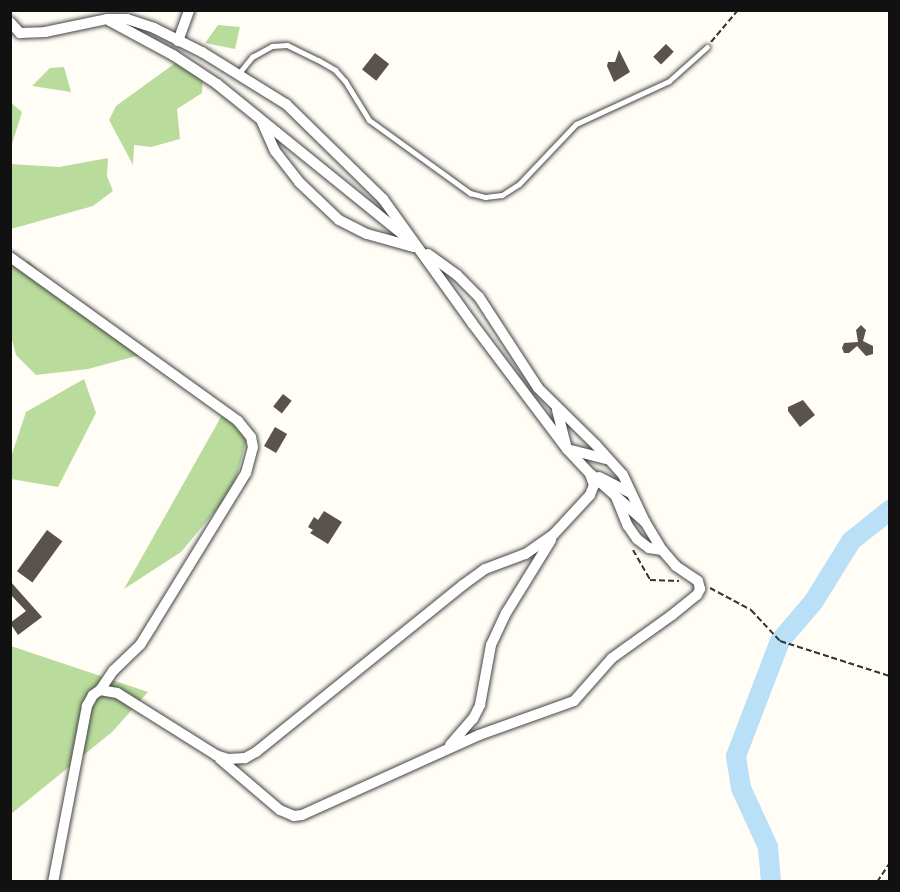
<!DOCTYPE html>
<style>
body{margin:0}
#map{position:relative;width:900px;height:892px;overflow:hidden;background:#fffdf5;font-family:"PT Serif",serif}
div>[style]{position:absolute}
.forest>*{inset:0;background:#b9dc9c}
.river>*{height:20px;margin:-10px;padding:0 10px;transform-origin:10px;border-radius:10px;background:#b9e0f7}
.building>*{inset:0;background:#5a524d;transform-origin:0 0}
.path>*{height:2px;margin-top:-1px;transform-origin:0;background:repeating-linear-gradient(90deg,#333 0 6px,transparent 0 9px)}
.roads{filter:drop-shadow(0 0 2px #444) drop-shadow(0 0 2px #444)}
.service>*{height:5px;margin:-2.5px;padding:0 2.5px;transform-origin:2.5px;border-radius:2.5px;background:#fff}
.minor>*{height:10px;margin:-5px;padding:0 5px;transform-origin:5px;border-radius:5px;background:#fff}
span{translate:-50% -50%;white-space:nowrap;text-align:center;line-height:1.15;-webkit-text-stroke:6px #fff;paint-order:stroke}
.frame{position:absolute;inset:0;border:12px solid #111;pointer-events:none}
</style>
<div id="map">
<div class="forest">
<i style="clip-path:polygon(218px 25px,240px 27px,235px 49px,205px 43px)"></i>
<i style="clip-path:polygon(178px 61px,203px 77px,202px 93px,177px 109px,180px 139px,151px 147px,134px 145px,133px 165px,109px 120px,116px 106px)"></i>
<i style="clip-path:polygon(64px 67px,71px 92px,32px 86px,50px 68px)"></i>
<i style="clip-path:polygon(11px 103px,22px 112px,11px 147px)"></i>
<i style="clip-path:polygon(108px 158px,107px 176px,113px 191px,93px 206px,11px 229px,11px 164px,59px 167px)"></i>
<i style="clip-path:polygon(29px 261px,69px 302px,144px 354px,88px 369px,36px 375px,16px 355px,11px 336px,10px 264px)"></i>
<i style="clip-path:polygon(84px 379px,96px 413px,58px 487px,11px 479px,11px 457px,26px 412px)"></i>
<i style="clip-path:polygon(226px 408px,247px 438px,233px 490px,181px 552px,124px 589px)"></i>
<i style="clip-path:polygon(11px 646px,148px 692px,112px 732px,11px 814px)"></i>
</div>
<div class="river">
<i style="left:771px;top:882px;width:35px;rotate:-95deg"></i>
<i style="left:768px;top:847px;width:65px;rotate:-114.6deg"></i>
<i style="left:741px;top:788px;width:32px;rotate:-99deg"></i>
<i style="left:736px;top:756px;width:123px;rotate:-69.1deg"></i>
<i style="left:780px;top:641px;width:52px;rotate:-49.6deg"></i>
<i style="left:814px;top:601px;width:70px;rotate:-58.3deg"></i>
<i style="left:851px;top:541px;width:50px;rotate:-38.5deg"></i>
</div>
<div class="building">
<i style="left:666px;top:44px;width:11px;height:18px;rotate:45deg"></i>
<i style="clip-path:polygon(619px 50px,630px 72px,614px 82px,607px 66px,608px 62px,615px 62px)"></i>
<i style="left:375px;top:53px;width:18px;height:21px;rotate:38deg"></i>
<i style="clip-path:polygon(861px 325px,866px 330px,863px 341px,873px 346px,873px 354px,866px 356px,857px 346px,849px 353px,844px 353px,842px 348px,844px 343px,858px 342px,856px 330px)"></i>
<i style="left:283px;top:394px;width:11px;height:16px;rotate:38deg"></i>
<i style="clip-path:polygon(803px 400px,815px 415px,800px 427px,788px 411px,788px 407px)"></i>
<i style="left:275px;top:427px;width:14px;height:22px;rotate:30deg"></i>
<i style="clip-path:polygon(324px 511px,342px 522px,328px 544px,310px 533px,313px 530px,308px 527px,314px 517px,318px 520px)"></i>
<i style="left:47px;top:530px;width:19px;height:51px;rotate:36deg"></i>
<i style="clip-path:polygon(10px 581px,42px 617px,18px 635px,10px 623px,26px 611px,10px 594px)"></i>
</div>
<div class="path">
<i style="left:711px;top:42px;width:42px;rotate:-49.8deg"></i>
<i style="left:633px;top:550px;width:34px;rotate:60deg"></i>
<i style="left:650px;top:580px;width:29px;rotate:2deg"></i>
<i style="left:710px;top:588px;width:47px;rotate:28.2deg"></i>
<i style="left:751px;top:610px;width:42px;rotate:46.9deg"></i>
<i style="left:780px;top:641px;width:115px;rotate:17.7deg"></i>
<i style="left:877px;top:882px;width:23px;rotate:-56deg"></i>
</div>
<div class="roads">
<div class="service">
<i style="left:239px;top:73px;width:21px;rotate:-51deg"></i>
<i style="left:252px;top:57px;width:23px;rotate:-29deg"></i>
<i style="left:272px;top:46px;width:15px;rotate:-4deg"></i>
<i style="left:287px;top:45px;width:34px;rotate:26deg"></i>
<i style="left:318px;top:60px;width:20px;rotate:30deg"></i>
<i style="left:335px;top:70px;width:15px;rotate:48deg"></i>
<i style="left:345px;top:81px;width:46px;rotate:58.4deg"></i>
<i style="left:369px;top:120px;width:125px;rotate:35.9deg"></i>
<i style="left:470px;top:193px;width:16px;rotate:15deg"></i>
<i style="left:485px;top:197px;width:17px;rotate:-7deg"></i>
<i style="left:502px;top:195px;width:20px;rotate:-33deg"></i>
<i style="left:519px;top:184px;width:83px;rotate:-46.5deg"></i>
<i style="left:576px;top:124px;width:102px;rotate:-24.8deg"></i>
<i style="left:669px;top:81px;width:51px;rotate:-41.8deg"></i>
</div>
<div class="minor">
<i style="left:110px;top:21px;width:72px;rotate:28.4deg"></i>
<i style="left:173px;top:55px;width:53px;rotate:33.4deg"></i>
<i style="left:217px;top:84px;width:252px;rotate:39deg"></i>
<i style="left:10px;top:22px;width:15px;rotate:48deg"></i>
<i style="left:20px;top:33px;width:25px;rotate:-2deg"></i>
<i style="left:45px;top:32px;width:63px;rotate:-11.8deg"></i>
<i style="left:107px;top:19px;width:20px"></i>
<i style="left:127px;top:19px;width:28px;rotate:18deg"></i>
<i style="left:154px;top:28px;width:54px;rotate:26.6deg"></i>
<i style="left:202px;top:52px;width:99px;rotate:31.8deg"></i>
<i style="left:286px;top:104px;width:136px;rotate:44.4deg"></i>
<i style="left:383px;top:199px;width:153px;rotate:54.3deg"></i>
<i style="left:472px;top:323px;width:158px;rotate:53deg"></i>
<i style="left:567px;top:449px;width:34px;rotate:47deg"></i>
<i style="left:590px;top:474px;width:12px;rotate:70deg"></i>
<i style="left:594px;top:485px;width:11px;rotate:112deg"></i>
<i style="left:590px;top:495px;width:53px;rotate:132.7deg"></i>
<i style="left:554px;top:534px;width:35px;rotate:145deg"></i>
<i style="left:525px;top:554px;width:43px;rotate:159.4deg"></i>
<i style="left:485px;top:569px;width:27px;rotate:144deg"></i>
<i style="left:463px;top:585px;width:266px;rotate:141.1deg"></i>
<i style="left:256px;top:752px;width:13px;rotate:151deg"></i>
<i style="left:245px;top:758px;width:17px;rotate:177deg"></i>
<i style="left:228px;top:759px;width:13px;rotate:-162deg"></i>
<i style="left:216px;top:755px;width:117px;rotate:-147.9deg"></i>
<i style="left:117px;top:693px;width:17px;rotate:-170deg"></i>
<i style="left:100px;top:690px;width:9px;rotate:144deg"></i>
<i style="left:93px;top:695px;width:13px;rotate:119deg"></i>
<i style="left:87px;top:706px;width:179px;rotate:100.9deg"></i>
<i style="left:178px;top:41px;width:33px;rotate:-70deg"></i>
<i style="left:262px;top:122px;width:32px;rotate:66deg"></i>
<i style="left:275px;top:151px;width:39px;rotate:52deg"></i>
<i style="left:299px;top:182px;width:55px;rotate:43.5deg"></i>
<i style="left:339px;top:220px;width:31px;rotate:27deg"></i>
<i style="left:367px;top:234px;width:49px;rotate:15.5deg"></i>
<i style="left:428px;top:254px;width:36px;rotate:36deg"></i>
<i style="left:457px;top:275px;width:31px;rotate:45deg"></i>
<i style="left:479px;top:297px;width:108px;rotate:57deg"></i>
<i style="left:538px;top:388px;width:81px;rotate:44.5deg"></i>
<i style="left:596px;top:445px;width:40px;rotate:48deg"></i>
<i style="left:623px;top:475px;width:52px;rotate:64.9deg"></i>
<i style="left:10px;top:257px;width:281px;rotate:35.7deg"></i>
<i style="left:238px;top:421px;width:21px;rotate:51deg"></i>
<i style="left:251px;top:437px;width:10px;rotate:79deg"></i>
<i style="left:253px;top:447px;width:27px;rotate:105deg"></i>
<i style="left:246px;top:473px;width:180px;rotate:121.6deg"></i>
<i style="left:152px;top:626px;width:22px;rotate:122deg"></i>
<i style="left:140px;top:645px;width:37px;rotate:136deg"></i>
<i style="left:113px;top:671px;width:23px;rotate:124deg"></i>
<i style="left:557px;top:410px;width:40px;rotate:75.6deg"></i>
<i style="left:567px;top:449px;width:40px;rotate:14.4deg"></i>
<i style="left:599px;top:477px;width:35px;rotate:27deg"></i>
<i style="left:616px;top:497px;width:31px;rotate:68deg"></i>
<i style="left:628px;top:526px;width:16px;rotate:55deg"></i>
<i style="left:637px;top:539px;width:15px;rotate:37deg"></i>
<i style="left:649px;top:548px;width:13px;rotate:9deg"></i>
<i style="left:450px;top:745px;width:35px;rotate:-49deg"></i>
<i style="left:473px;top:719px;width:16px;rotate:-63deg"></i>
<i style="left:480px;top:705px;width:61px;rotate:-79.6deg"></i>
<i style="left:491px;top:645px;width:35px;rotate:-65deg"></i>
<i style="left:506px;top:613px;width:86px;rotate:-58.3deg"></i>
<i style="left:220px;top:759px;width:79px;rotate:40.4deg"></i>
<i style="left:280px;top:810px;width:15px;rotate:23deg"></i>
<i style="left:294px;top:816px;width:8px;rotate:-7deg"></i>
<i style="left:302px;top:815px;width:194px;rotate:-24.3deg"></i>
<i style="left:479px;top:735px;width:101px;rotate:-19.7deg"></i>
<i style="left:574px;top:701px;width:57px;rotate:-48.5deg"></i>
<i style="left:612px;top:658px;width:74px;rotate:-35.6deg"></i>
<i style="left:672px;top:615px;width:32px;rotate:-39deg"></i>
<i style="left:697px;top:595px;width:7px;rotate:-63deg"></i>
<i style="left:700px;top:589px;width:8px;rotate:-104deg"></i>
<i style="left:698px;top:581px;width:27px;rotate:-146deg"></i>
<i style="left:676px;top:566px;width:21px;rotate:-131deg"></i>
<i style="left:662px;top:550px;width:33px;rotate:-121deg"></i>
<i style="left:645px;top:522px;width:72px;rotate:-138.4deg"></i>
</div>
</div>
<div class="frame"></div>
</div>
